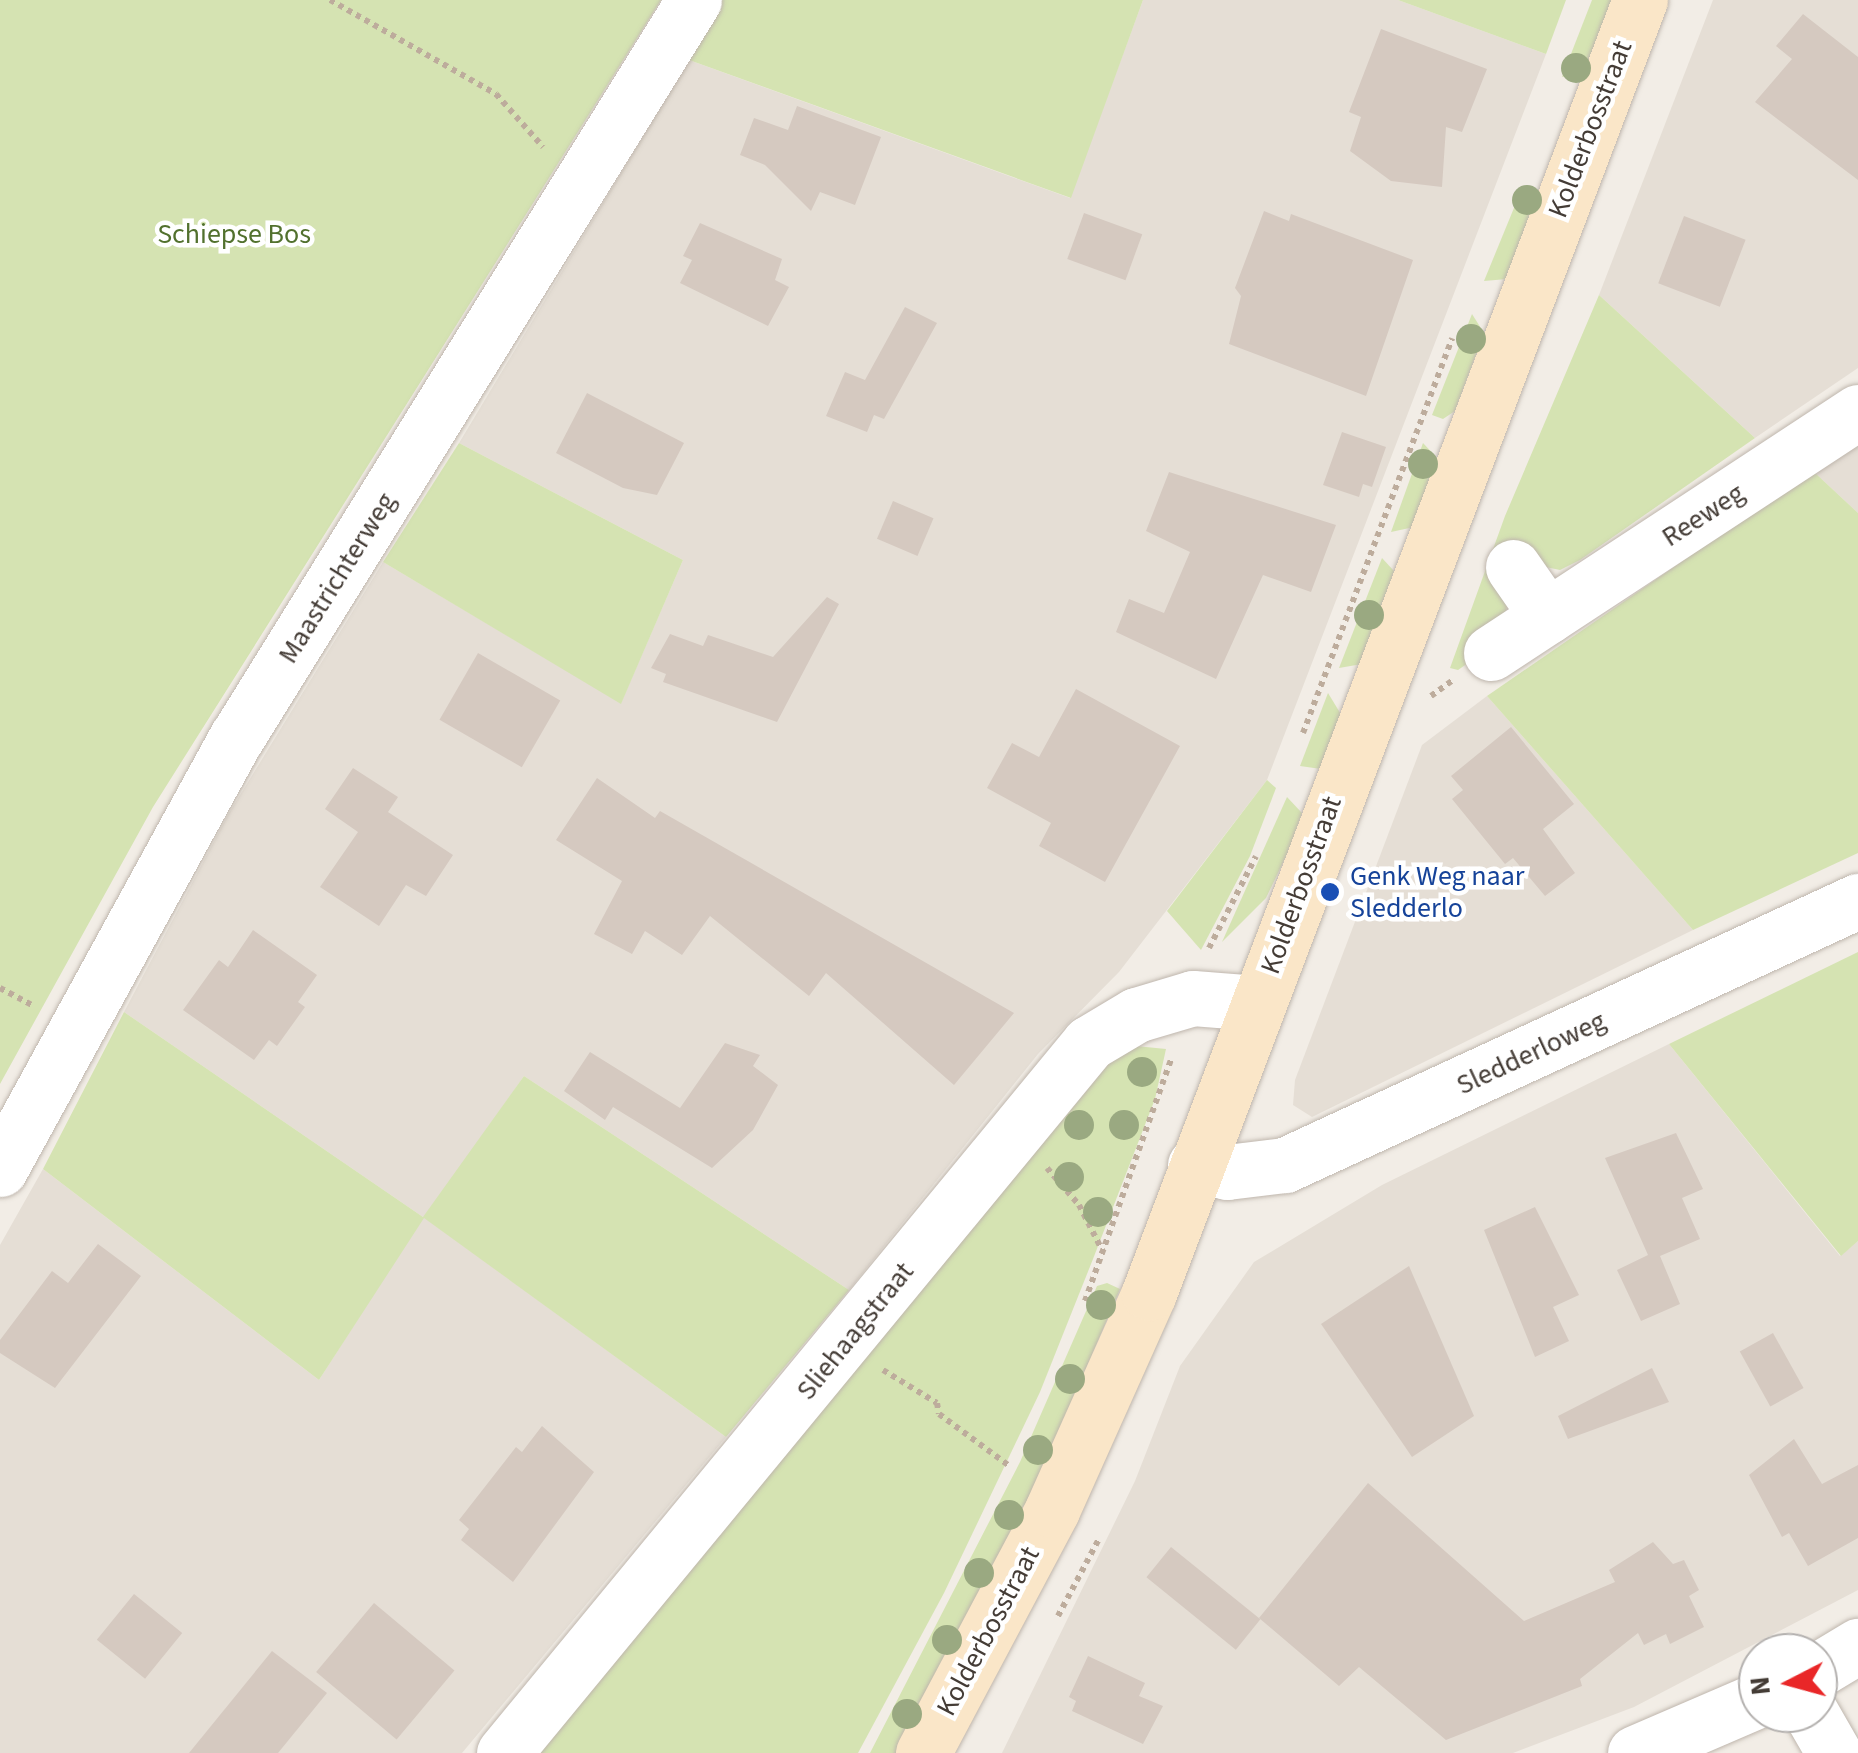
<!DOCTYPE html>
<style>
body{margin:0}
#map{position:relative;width:1858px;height:1753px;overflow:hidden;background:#f2ede6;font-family:"Source Sans 3",sans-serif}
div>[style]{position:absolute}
.residential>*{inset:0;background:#e5ded5}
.green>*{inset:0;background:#d5e3b2}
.building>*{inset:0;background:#d5c9c0;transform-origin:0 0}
.path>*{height:6px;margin-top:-3px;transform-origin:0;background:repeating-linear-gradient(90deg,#bdac9c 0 5px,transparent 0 10px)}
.roads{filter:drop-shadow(0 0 2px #bfb6ad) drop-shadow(0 0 2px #bfb6ad)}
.minor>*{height:55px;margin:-27.5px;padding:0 27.5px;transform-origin:27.5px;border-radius:27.5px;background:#fff}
.tertiary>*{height:55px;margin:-27.5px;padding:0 27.5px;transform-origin:27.5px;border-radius:27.5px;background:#fff}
.secondary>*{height:55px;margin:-27.5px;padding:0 27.5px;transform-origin:27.5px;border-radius:27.5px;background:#fae6c8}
.trees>*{width:30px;height:30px;margin:-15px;border-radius:50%;background:#9aa981}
.dots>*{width:28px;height:28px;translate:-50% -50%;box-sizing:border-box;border:5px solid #fff;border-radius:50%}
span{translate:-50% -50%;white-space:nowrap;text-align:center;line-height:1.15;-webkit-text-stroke:9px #fff;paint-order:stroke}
.street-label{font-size:28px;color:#443c36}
.park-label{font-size:28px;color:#52712e}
.transit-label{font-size:28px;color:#164399}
.left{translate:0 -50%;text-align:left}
.north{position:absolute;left:1738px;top:1633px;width:100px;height:100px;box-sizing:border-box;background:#fff;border:2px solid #b4b1af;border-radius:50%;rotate:264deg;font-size:28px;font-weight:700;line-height:40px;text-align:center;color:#443c36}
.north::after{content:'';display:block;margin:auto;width:35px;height:45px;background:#e92728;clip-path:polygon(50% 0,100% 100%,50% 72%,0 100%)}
</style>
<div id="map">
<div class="residential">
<i style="clip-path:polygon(1143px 0,1398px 0,1546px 54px,1267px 780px,1119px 972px,1038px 1054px,849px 1290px,524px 1076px,425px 1218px,726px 1437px,462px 1753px,0 1753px,0 1245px,43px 1169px,319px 1380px,423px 1217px,124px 1012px,229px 813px,383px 562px,621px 703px,683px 560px,459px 443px,689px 60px,1070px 198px)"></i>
<i style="clip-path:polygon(1713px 0,1858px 0,1858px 368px,1755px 438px,1599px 295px)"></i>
<i style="clip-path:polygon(1858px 442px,1858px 513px,1813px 471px)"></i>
<i style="clip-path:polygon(1487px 696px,1693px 930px,1312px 1117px,1293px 1105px,1295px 1080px,1422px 745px)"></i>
<i style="clip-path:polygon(1669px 1044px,1840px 1256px,1858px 1241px,1858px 1590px,1634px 1707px,1513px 1753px,1002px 1753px,1135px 1481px,1180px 1366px,1254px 1262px,1382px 1185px)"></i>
</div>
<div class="green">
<i style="clip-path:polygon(0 0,661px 0,153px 807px,0 1084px)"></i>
<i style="clip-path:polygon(722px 0,1143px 0,1071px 198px,689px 60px)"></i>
<i style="clip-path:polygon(1398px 0,1566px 0,1546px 54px)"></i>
<i style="clip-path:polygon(1592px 0,1613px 0,1586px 70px,1562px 77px)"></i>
<i style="clip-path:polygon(1523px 186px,1534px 193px,1536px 206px,1507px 279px,1484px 281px)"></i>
<i style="clip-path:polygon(1599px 295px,1755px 438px,1580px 560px,1560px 570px,1541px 566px,1508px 601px,1503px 624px,1484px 652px,1458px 670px,1450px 668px,1505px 516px)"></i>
<i style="clip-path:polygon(1472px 314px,1484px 333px,1455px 411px,1443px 419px,1432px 415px)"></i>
<i style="clip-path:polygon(459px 443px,683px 560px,621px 704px,383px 562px)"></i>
<i style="clip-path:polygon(1423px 443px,1439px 460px,1414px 527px,1391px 532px)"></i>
<i style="clip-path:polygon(1813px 471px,1858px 513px,1858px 853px,1693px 930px,1487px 696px)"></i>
<i style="clip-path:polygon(1382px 558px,1394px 571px,1362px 664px,1339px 668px)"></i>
<i style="clip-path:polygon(1328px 693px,1342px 716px,1321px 769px,1300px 766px)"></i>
<i style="clip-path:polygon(1267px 780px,1276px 788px,1250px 856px,1201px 950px,1167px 911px)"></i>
<i style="clip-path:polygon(1287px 797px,1302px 813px,1289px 850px,1266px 898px,1222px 942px)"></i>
<i style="clip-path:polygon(1858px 952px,1858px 1241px,1841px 1256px,1669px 1044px)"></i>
<i style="clip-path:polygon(124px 1012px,423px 1217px,524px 1076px,849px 1290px,726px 1437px,424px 1218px,319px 1380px,43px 1169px)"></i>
<i style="clip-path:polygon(1136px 1046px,1166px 1049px,1155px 1099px,1093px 1259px,1040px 1392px,944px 1593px,858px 1753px,538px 1753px,1116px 1055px)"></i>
<i style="clip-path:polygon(1107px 1283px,1120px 1289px,1043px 1470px,896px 1753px,870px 1753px,1020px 1462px,1097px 1286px)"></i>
</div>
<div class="building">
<i style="clip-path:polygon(1803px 14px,1858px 57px,1858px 180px,1755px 102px,1792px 59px,1776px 46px)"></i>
<i style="clip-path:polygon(1381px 29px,1487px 69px,1462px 132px,1446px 127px,1442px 187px,1391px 181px,1350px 151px,1361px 117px,1349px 112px)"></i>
<i style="clip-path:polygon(797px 106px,881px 137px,855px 205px,820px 192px,811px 211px,765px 165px,740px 155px,754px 118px,788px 130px)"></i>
<i style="clip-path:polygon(1264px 211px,1289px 221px,1291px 214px,1413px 260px,1366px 396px,1229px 344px,1241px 296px,1235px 288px)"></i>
<i style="left:1084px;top:213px;width:62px;height:49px;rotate:20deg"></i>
<i style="left:1684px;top:216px;width:66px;height:72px;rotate:21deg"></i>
<i style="clip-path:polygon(700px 223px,782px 259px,775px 280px,789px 287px,768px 326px,680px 283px,692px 260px,683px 256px)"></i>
<i style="clip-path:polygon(905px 307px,937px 323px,884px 419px,874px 415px,867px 432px,826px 416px,845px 372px,865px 380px)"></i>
<i style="clip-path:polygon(587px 393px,684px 443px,657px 495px,623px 488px,556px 453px)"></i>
<i style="clip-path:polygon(1342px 432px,1386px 447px,1372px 487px,1363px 484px,1359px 497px,1323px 485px)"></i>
<i style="clip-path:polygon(1169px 472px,1336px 525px,1311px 592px,1263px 575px,1216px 679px,1116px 632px,1129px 599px,1164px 613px,1190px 552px,1146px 531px)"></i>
<i style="left:893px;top:501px;width:44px;height:41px;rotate:23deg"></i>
<i style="clip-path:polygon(827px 597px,839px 604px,777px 722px,663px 682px,666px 674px,651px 668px,670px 634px,703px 646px,708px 635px,773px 657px)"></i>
<i style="left:478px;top:653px;width:95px;height:77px;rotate:30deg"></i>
<i style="clip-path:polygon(1076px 689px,1180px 746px,1105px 882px,1039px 846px,1051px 823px,987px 788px,1012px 743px,1039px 757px)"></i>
<i style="clip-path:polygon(1511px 727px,1574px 804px,1543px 829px,1575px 873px,1545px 896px,1513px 858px,1505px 864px,1452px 799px,1463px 790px,1451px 776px)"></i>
<i style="clip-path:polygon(353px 768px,398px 797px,388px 812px,453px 855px,426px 896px,406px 885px,379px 926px,320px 887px,358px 832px,325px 809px)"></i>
<i style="clip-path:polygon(597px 778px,655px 818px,660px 811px,1014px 1013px,954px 1085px,826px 973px,809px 996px,710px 916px,682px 955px,645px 931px,632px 954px,594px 934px,622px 881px,556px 840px)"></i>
<i style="clip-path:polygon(253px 930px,317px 975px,298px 1002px,305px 1007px,277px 1046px,269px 1040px,254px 1060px,183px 1010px,219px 960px,228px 967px)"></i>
<i style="clip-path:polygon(725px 1043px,760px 1055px,753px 1066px,778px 1085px,753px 1130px,712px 1168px,613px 1107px,605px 1120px,564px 1091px,590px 1052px,680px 1108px)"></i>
<i style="clip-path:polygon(1676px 1133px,1703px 1189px,1682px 1198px,1700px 1239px,1660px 1256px,1680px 1304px,1641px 1321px,1617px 1270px,1648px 1255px,1605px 1158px)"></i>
<i style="clip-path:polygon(1535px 1207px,1579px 1295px,1553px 1307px,1569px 1341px,1535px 1357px,1484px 1230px)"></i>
<i style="clip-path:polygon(98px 1244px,141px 1276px,55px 1388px,0 1353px,0 1340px,52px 1271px,68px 1283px)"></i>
<i style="clip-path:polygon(1409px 1266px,1474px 1416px,1412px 1457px,1321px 1324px)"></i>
<i style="left:1773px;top:1333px;width:63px;height:38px;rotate:61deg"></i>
<i style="clip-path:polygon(1652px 1368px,1669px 1402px,1568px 1439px,1558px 1416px)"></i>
<i style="clip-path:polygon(542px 1426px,594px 1472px,513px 1582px,461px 1540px,469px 1529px,459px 1520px,516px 1447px,522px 1452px)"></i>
<i style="clip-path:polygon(1794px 1439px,1822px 1484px,1858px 1465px,1858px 1538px,1808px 1566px,1789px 1533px,1782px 1537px,1749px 1475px)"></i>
<i style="clip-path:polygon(1368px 1483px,1524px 1621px,1615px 1582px,1609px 1570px,1653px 1542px,1673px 1564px,1684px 1560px,1699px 1590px,1689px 1596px,1704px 1627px,1670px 1644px,1666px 1634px,1644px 1645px,1638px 1633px,1580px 1679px,1582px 1686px,1446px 1740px,1359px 1667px,1339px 1686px,1259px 1618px)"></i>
<i style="left:1171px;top:1547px;width:115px;height:39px;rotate:39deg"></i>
<i style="left:134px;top:1594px;width:62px;height:59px;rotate:39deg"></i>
<i style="left:374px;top:1603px;width:105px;height:90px;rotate:40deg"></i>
<i style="clip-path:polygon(272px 1651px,327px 1693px,278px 1753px,189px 1753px)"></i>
<i style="clip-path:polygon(1088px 1656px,1145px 1683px,1139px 1696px,1163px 1706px,1143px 1744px,1072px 1711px,1076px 1701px,1069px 1697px)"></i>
</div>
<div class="path">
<i style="left:330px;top:0;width:191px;rotate:29.5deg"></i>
<i style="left:496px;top:94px;width:71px;rotate:48.4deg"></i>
<i style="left:1431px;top:696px;width:27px;rotate:-36deg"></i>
<i style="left:1303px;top:733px;width:422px;rotate:-69.3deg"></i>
<i style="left:1209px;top:948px;width:103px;rotate:-62.9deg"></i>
<i style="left:0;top:988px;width:38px;rotate:28deg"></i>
<i style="left:1047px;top:1168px;width:49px;rotate:49.1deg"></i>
<i style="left:1079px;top:1205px;width:53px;rotate:62.9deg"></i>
<i style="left:1085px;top:1301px;width:257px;rotate:-70.4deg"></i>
<i style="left:883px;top:1370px;width:63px;rotate:31.4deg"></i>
<i style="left:937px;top:1403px;width:11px;rotate:80deg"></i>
<i style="left:939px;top:1414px;width:89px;rotate:36.4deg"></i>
<i style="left:1058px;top:1616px;width:87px;rotate:-62deg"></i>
</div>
<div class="roads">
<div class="minor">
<i style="left:1513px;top:567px;width:60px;rotate:55.2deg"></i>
<i style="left:1491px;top:653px;width:439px;rotate:-33.3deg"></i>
<i style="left:0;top:1169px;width:493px;rotate:-61.3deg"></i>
<i style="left:237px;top:737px;width:867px;rotate:-58.2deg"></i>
<i style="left:1818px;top:1670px;width:47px;rotate:-31deg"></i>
<i style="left:1811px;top:1713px;width:46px;rotate:60.1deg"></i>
<i style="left:504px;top:1753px;width:920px;rotate:-50.51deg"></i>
<i style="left:1089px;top:1043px;width:55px;rotate:-30.8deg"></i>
<i style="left:1136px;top:1015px;width:59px;rotate:-16.6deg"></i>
<i style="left:1193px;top:998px;width:64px;rotate:4.5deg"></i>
<i style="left:1635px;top:1753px;width:134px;rotate:-23.3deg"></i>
</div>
<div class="tertiary">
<i style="left:1195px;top:1165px;width:33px;rotate:12deg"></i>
<i style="left:1227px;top:1172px;width:58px;rotate:-6.9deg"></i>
<i style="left:1285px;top:1165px;width:631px;rotate:-24.74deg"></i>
</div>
<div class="secondary">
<i style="left:923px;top:1753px;width:275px;rotate:-62deg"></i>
<i style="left:1052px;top:1510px;width:238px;rotate:-65.9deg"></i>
<i style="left:1149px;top:1293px;width:1383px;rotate:-69.21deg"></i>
</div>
</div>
<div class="trees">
<i style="left:1576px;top:68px"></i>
<i style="left:1527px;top:200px"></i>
<i style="left:1471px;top:339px"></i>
<i style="left:1423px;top:464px"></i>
<i style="left:1369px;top:615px"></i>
<i style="left:1142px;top:1072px"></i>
<i style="left:1079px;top:1125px"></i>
<i style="left:1124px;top:1125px"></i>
<i style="left:1069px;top:1177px"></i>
<i style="left:1098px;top:1212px"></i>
<i style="left:1101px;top:1305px"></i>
<i style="left:1070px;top:1379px"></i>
<i style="left:1038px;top:1450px"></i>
<i style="left:1009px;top:1515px"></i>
<i style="left:979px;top:1573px"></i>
<i style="left:947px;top:1640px"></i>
<i style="left:907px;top:1714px"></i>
</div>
<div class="dots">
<i style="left:1330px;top:892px;background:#1a4fb4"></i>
</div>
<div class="street-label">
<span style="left:1590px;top:129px;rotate:-69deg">Kolderbosstraat</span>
<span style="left:1703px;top:515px;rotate:-33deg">Reeweg</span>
<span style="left:337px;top:578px;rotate:-58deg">Maastrichterweg</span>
<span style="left:1301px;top:885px;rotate:-70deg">Kolderbosstraat</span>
<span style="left:1531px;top:1053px;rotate:-25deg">Sledderloweg</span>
<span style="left:855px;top:1331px;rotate:-51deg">Sliehaagstraat</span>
<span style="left:988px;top:1631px;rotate:-62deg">Kolderbosstraat</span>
</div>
<div class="park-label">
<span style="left:234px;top:234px">Schiepse Bos</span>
</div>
<div class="transit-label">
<span class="left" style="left:1350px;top:892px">Genk Weg naar<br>Sledderlo</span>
</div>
<div class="north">N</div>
</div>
